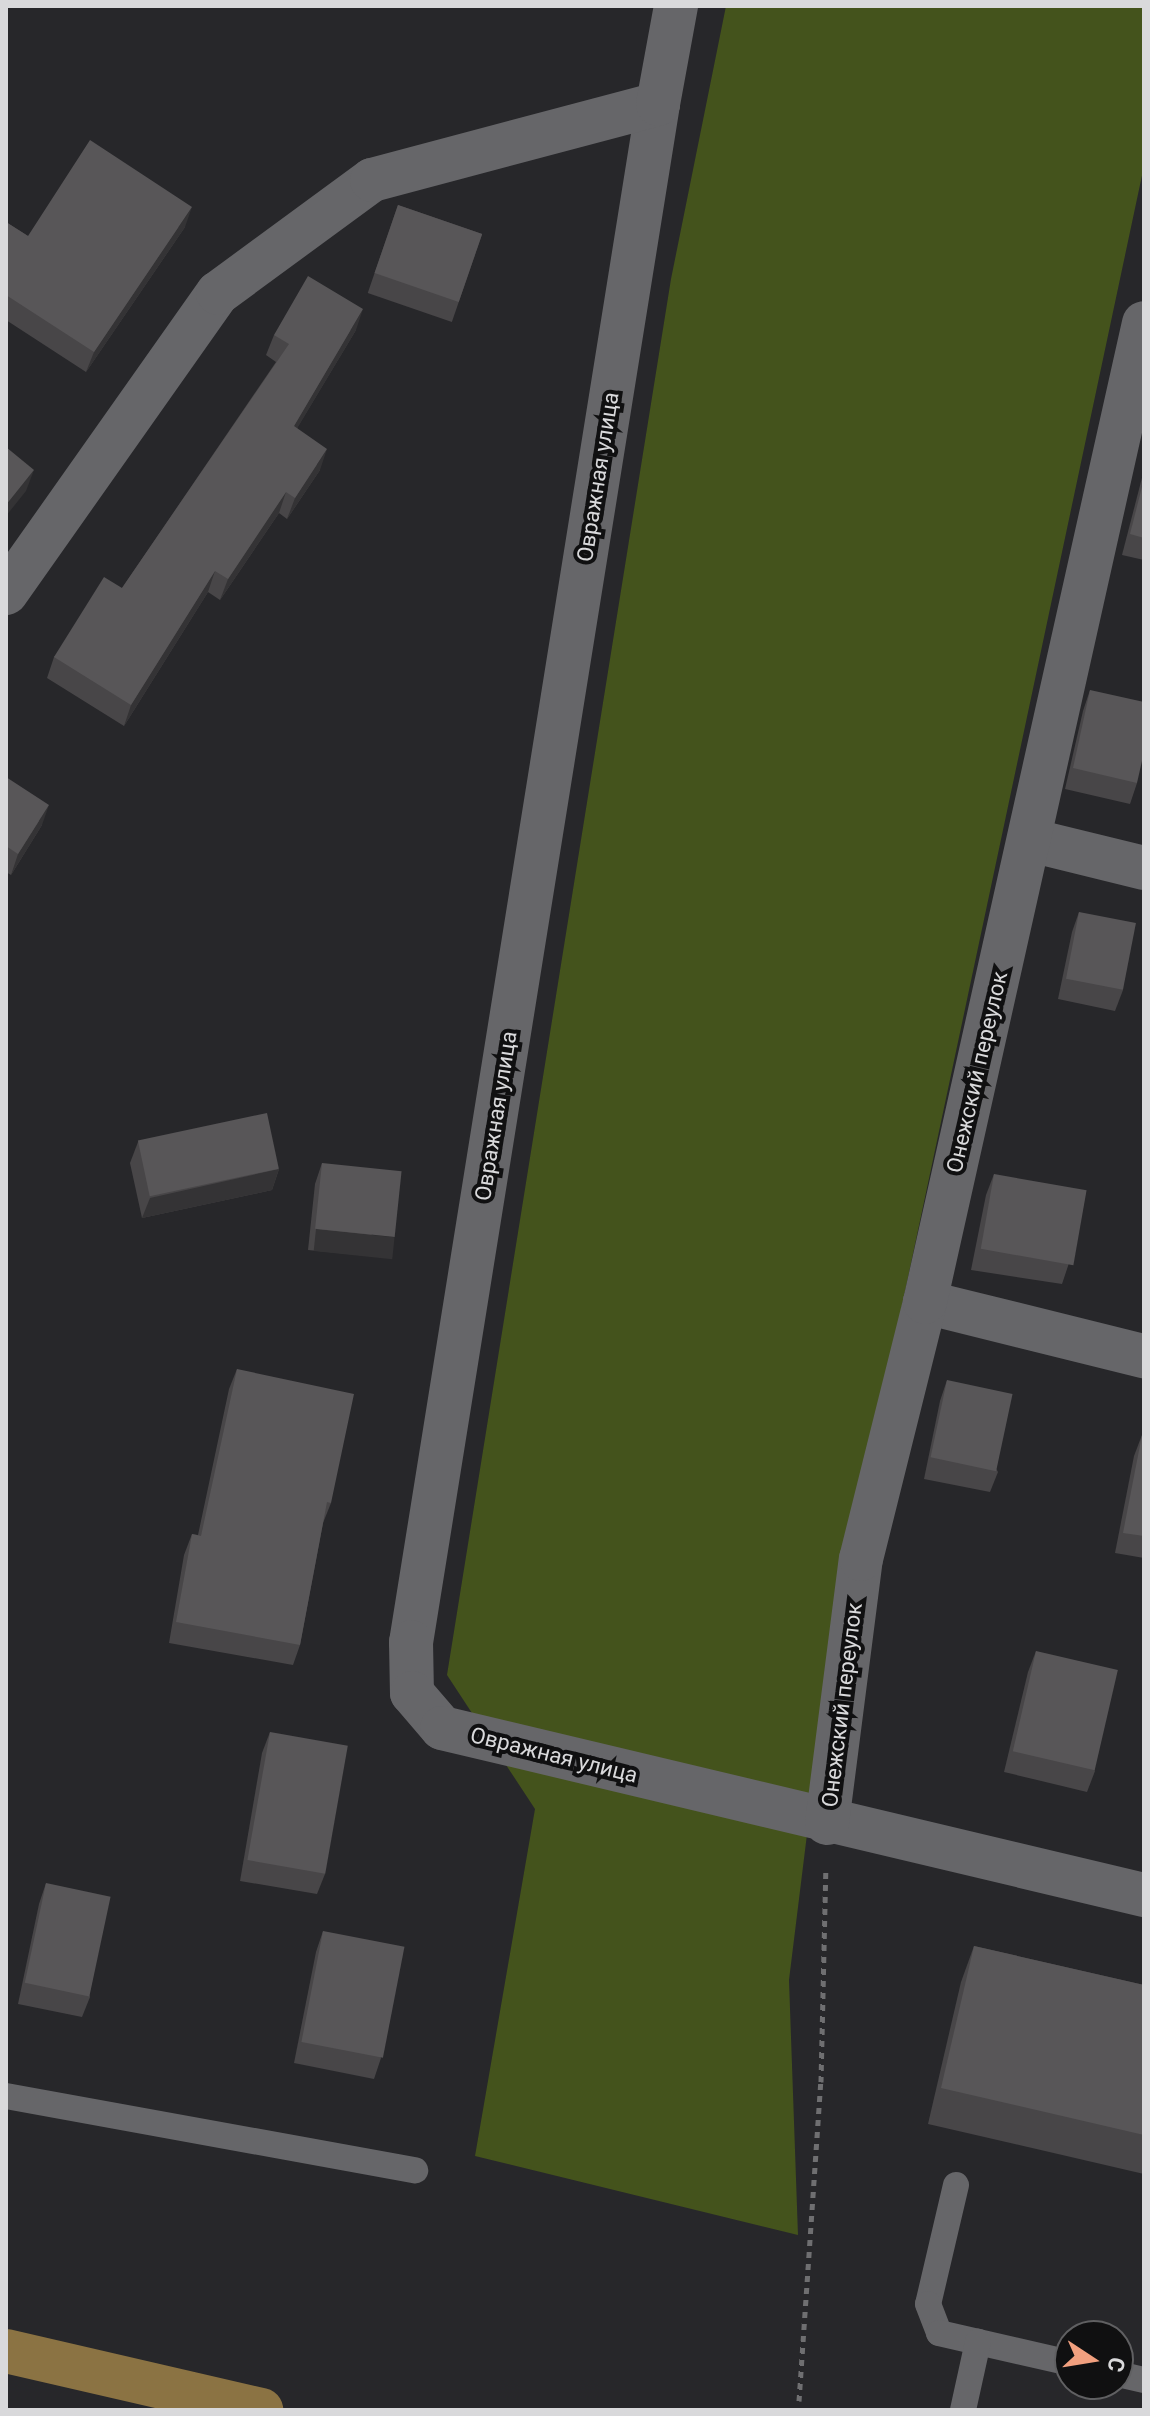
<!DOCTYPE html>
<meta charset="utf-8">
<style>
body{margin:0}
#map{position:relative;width:1150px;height:2416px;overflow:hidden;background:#27272a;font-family:Roboto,sans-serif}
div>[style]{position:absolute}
.green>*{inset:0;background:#44531c}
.path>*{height:5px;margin-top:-2.5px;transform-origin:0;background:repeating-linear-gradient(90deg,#6f6f71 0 6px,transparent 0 12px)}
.lane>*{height:26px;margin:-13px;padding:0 13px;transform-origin:13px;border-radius:13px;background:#666669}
.street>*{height:44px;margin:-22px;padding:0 22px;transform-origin:22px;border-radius:22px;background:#666669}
.primary>*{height:44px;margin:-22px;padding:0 22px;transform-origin:22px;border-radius:22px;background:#8b7343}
.wall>*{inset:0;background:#484648;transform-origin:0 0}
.shaded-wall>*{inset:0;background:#343335;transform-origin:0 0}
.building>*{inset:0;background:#585658;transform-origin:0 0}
span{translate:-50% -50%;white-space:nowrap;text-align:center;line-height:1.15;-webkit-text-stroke:8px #101011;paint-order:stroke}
.street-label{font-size:22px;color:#d9d9db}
.frame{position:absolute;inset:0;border:8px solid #d9d9db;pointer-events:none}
.north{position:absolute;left:1054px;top:2320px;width:80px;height:80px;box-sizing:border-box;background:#101011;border:2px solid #606062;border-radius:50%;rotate:102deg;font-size:22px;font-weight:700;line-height:32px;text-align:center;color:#d9d9db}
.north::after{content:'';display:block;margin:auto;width:28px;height:36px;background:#f2a07f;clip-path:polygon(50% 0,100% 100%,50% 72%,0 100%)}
</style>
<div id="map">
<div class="green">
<i style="clip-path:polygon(726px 6px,1144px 6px,1144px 166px,831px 1640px,789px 1980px,798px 2235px,475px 2156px,535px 1809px,447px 1675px,671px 279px)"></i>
</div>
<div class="path">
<i style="left:799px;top:2401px;width:320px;rotate:-86.1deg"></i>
<i style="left:821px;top:2082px;width:215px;rotate:-88.7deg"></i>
</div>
<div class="lane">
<i style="left:6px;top:2096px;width:416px;rotate:10.3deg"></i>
<i style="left:956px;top:2185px;width:122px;rotate:103.2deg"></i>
<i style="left:928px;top:2304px;width:31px;rotate:69deg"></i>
<i style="left:939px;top:2333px;width:134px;rotate:12.9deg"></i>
<i style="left:1118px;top:2374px;width:27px;rotate:13deg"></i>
<i style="left:963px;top:2410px;width:70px;rotate:-77.6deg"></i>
</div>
<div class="street">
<i style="left:658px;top:104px;width:1558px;rotate:99.12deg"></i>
<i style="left:411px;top:1642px;width:51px;rotate:88.9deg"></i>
<i style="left:412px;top:1693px;width:46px;rotate:49.4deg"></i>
<i style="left:442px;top:1728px;width:722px;rotate:13.38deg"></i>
<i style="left:6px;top:593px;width:367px;rotate:-54.8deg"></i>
<i style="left:218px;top:293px;width:191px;rotate:-36.3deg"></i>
<i style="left:372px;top:180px;width:296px;rotate:-14.9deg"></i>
<i style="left:658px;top:104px;width:100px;rotate:-79.6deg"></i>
<i style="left:1030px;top:840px;width:117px;rotate:13.8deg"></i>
<i style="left:925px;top:1302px;width:226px;rotate:13.9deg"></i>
<i style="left:827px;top:1823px;width:266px;rotate:-82.7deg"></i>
<i style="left:861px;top:1559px;width:265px;rotate:-76deg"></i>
<i style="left:925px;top:1302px;width:1003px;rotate:-77.39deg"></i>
</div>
<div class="primary">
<i style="left:6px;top:2351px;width:262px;rotate:13deg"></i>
</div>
<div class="wall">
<i style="left:398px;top:205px;width:89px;height:93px;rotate:19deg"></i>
<i style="clip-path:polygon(6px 222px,28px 236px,185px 227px,86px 372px,6px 320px)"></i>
<i style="clip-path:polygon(356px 330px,297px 428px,320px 470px,287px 519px,279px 513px,220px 600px,208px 592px,124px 726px,47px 678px,54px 657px,122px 588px,276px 362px,266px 355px,274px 335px)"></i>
<i style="clip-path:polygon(1144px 470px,1144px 560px,1122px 555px)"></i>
<i style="clip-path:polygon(1090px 690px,1137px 783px,1130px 804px,1065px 789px,1083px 711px)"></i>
<i style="clip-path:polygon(6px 777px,42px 825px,11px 875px,6px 872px)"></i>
<i style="clip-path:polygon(1079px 912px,1123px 990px,1115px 1011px,1058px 999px,1072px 932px)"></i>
<i style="clip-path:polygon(138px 1142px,279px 1169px,272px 1190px,142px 1218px,130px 1163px)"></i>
<i style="clip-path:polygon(322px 1163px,388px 1258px,308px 1250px,315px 1184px)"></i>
<i style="clip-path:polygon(994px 1174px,1069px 1263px,1062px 1284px,971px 1270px,986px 1195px)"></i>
<i style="clip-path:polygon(237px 1369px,331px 1503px,323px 1523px,300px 1645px,293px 1665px,169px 1643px,184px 1555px,192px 1534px,198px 1535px,229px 1389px)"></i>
<i style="clip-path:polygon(947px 1380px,998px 1472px,990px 1492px,924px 1479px,940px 1401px)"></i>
<i style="clip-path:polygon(1142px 1435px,1144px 1435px,1144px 1558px,1115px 1553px,1134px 1456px)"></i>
<i style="clip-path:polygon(1036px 1651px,1095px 1771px,1087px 1792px,1004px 1772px,1028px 1672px)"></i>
<i style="clip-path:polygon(270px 1732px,325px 1874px,317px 1894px,240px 1881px,262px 1753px)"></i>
<i style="clip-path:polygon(46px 1883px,90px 1997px,82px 2017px,18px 2004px,39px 1904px)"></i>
<i style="clip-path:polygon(323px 1931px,381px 2058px,374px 2079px,294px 2063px,316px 1952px)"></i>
<i style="clip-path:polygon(974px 1946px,1144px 1985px,1144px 2174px,928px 2124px,961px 1982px)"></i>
</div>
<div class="shaded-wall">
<i style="clip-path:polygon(192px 207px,185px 227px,86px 372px,94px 352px)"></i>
<i style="clip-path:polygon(363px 309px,356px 330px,286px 447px,294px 426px)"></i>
<i style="clip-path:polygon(327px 449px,320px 470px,287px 519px,295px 498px)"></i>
<i style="clip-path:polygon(34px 470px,26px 491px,6px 516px,6px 505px)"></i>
<i style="clip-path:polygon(286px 492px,279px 513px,220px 600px,228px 579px)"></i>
<i style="clip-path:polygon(215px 571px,208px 592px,124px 726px,131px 705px)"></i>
<i style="clip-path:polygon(49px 805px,42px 825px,11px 875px,18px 854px)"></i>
<i style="clip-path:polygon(279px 1169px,272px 1190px,142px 1218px,150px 1198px)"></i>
<i style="left:316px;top:1229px;width:79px;height:22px;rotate:6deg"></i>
</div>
<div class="building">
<i style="clip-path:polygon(90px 140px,192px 207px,94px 352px,6px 295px,6px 222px,28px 236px)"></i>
<i style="left:398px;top:205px;width:89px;height:72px;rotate:19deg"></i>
<i style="clip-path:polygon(308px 276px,363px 309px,294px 426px,327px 449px,295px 498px,286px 492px,228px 579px,215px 571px,131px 705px,54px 657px,104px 577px,122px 588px,289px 344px,274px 335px)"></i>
<i style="clip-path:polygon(6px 447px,34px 470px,6px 505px)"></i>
<i style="clip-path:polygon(1144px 479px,1144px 538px,1130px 534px)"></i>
<i style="clip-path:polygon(1090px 690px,1144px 702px,1144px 752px,1137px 783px,1073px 768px)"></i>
<i style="clip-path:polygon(6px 777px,49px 805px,18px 854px,6px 846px)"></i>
<i style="left:1079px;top:912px;width:58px;height:68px;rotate:11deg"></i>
<i style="left:267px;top:1113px;width:57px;height:132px;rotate:78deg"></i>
<i style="left:322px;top:1163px;width:80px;height:66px;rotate:6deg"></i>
<i style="left:994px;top:1174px;width:94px;height:76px;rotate:10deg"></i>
<i style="clip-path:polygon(237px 1369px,354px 1394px,331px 1503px,327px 1502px,300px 1645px,176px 1622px,192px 1534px,201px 1536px)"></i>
<i style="left:947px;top:1380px;width:67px;height:79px;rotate:12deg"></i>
<i style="clip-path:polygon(1142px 1435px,1144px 1435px,1144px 1536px,1123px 1533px)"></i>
<i style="left:1036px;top:1651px;width:84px;height:103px;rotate:13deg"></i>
<i style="left:270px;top:1732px;width:79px;height:130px;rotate:10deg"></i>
<i style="left:46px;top:1883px;width:66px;height:102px;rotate:12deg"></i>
<i style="left:323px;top:1931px;width:83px;height:113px;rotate:11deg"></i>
<i style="clip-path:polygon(974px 1946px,1144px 1985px,1144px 2135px,941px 2088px)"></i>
</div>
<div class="street-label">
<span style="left:598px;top:477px;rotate:-81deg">Овражная улица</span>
<span style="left:977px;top:1072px;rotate:-77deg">Онежский переулок</span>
<span style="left:496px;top:1116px;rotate:-81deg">Овражная улица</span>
<span style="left:842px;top:1705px;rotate:-83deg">Онежский переулок</span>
<span style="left:554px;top:1755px;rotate:14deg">Овражная улица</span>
</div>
<div class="frame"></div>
<div class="north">С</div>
</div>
